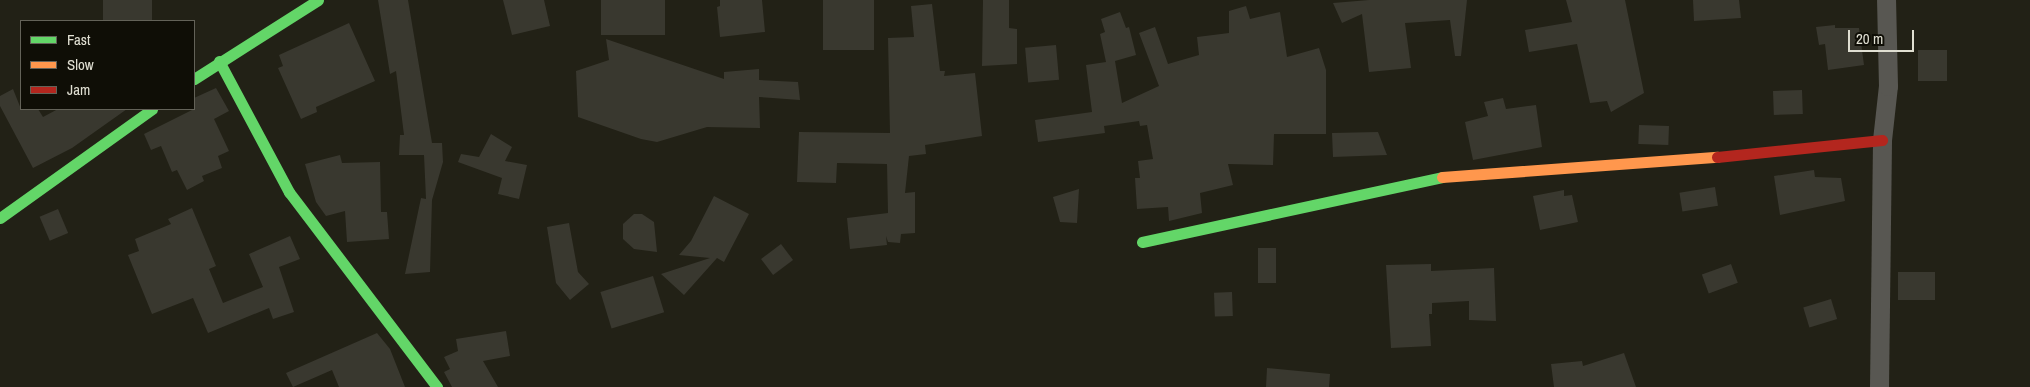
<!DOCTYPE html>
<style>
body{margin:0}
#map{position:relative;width:2030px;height:387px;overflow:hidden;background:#222116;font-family:"Archivo Narrow",sans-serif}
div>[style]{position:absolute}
.building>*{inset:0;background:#39382f;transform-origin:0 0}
.street>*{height:19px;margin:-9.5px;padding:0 9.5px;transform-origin:9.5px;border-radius:9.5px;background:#585752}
.fast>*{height:11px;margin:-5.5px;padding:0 5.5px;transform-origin:5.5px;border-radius:5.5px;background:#63d668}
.slow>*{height:11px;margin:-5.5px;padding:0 5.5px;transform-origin:5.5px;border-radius:5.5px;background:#ff974d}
.jam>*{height:11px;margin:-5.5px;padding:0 5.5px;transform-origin:5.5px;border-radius:5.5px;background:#b3261e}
span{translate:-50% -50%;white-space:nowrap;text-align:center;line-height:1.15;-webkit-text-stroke:4px #0f0e06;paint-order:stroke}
.legend{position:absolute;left:20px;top:20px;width:175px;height:90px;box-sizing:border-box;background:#0f0e06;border:1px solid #636258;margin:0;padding:6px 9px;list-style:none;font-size:15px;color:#e0dfd2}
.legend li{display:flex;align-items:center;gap:10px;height:25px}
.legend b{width:25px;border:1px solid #636258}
.scale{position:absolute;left:1848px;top:30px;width:66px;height:22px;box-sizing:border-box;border:2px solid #e0dfd2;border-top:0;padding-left:6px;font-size:15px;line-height:18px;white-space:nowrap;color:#e0dfd2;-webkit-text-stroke:4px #0f0e06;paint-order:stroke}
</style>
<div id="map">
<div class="building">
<i style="left:103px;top:0;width:49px;height:21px"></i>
<i style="clip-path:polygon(378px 0,408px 0,432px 143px,442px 143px,443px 162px,432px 200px,430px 272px,405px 274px,421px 198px,426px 199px,424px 155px,399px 155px,400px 135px,404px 135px,396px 71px,390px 74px)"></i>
<i style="clip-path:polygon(503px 0,544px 0,550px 26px,512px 35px)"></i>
<i style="left:601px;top:0;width:64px;height:35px"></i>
<i style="clip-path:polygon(720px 0,762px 0,765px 32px,720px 37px,717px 7px,720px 6px)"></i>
<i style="left:823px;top:0;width:51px;height:50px"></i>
<i style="clip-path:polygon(983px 0,1009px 0,1009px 28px,1017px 29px,1017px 64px,982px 66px)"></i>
<i style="clip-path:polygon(1369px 0,1467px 0,1461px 56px,1455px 56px,1450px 20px,1405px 23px,1411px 68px,1369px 72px,1362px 14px,1342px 23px,1333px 3px)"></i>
<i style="clip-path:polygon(1566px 0,1625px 0,1644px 93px,1611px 112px,1607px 101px,1590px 103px,1577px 44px,1529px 52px,1525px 30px,1572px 22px)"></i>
<i style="clip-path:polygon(1693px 0,1739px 0,1741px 18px,1694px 21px)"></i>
<i style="clip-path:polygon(932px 4px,940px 71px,945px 71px,944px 76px,975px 73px,982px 136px,925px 145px,926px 154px,909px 156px,905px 193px,915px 192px,915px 233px,901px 234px,900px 243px,888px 242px,886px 236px,887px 245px,850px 249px,847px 218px,888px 213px,887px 164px,837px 163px,836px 183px,797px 182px,799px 132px,890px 133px,888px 38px,914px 37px,911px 6px)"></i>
<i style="clip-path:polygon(1246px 6px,1250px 19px,1280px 12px,1287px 57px,1319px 48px,1326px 70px,1326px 134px,1274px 134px,1273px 165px,1228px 164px,1233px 185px,1200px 193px,1202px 213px,1169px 221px,1168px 207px,1137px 209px,1135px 178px,1140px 178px,1138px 161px,1153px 159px,1147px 125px,1140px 126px,1139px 121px,1104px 126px,1105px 133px,1038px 142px,1035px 120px,1092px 112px,1086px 65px,1106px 62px,1100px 34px,1105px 32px,1101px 19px,1120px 12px,1126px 28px,1129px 27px,1136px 55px,1115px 61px,1122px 103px,1159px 86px,1139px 33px,1155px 27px,1168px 64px,1199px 55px,1197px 37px,1229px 33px,1229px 11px)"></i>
<i style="clip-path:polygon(349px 23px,375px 81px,316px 107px,317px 112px,301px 119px,278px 68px,283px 66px,279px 55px)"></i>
<i style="clip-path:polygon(1835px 25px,1835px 28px,1859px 28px,1864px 65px,1828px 70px,1825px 44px,1819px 45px,1816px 27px)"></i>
<i style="clip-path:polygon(606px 39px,724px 79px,724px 72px,759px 69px,759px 80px,798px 82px,800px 100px,759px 97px,760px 128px,707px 127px,657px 142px,641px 139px,578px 117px,576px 71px,609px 60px)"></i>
<i style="left:1056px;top:45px;width:35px;height:31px;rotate:85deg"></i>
<i style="left:1947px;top:50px;width:31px;height:29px;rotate:90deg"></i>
<i style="clip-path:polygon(216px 88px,229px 111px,214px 119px,229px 151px,218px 156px,222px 168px,202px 176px,204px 181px,187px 190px,177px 170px,172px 172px,161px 146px,151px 150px,144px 134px,194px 109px,194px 98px)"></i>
<i style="clip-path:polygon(13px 89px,21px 109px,38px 109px,43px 117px,58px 109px,127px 109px,72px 148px,33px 168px,0 106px,0 96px)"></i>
<i style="left:1802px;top:90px;width:24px;height:29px;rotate:88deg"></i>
<i style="clip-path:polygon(1503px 98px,1506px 109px,1536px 105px,1542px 147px,1473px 160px,1465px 122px,1488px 116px,1484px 102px)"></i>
<i style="left:1639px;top:125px;width:30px;height:19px;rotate:2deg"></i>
<i style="clip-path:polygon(1378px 132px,1387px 155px,1333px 157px,1332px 133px)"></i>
<i style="clip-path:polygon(491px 134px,512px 147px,505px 161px,527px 165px,519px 199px,498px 194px,502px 178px,458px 162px,461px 154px,479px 157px)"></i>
<i style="clip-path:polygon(340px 155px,342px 163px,380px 162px,381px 212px,387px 212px,389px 239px,347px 242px,345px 211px,326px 216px,316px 202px,305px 164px)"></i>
<i style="clip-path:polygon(1814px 170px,1815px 177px,1841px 178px,1845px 201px,1780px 215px,1774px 176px)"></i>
<i style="left:1715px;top:187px;width:19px;height:36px;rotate:81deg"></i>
<i style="clip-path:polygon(1079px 189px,1077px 223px,1060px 222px,1053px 197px)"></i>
<i style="clip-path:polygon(1564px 190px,1564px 196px,1572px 195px,1578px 222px,1540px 230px,1533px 196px)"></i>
<i style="clip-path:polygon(714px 196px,749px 214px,724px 262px,717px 258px,684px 295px,661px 274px,710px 258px,679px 255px,691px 241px)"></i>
<i style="clip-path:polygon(192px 208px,216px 266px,209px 269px,223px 303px,263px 287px,249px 254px,290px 236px,300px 259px,279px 267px,294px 312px,273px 319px,269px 308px,208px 333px,193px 298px,152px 314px,128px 255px,139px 251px,135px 239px,171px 224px,168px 219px)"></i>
<i style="left:58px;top:209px;width:26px;height:20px;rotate:67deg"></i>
<i style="clip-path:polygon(634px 214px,642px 214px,654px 222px,657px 252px,634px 249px,623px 239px,623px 224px)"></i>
<i style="clip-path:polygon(569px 223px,578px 272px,589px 284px,570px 300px,556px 283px,547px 227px)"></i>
<i style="left:781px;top:244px;width:20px;height:25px;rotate:53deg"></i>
<i style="left:1258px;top:248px;width:18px;height:35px"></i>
<i style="clip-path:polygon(1431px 264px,1431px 271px,1494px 268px,1496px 321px,1469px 320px,1469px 301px,1432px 303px,1432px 314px,1429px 314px,1431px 346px,1391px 348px,1386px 265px)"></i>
<i style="left:1731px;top:264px;width:20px;height:31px;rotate:70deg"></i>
<i style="left:1898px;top:272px;width:37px;height:28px"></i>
<i style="left:653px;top:276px;width:38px;height:55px;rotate:73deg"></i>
<i style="left:1232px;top:292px;width:24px;height:18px;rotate:88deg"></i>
<i style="left:1831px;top:299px;width:21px;height:29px;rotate:73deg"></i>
<i style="clip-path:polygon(506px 331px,510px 356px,483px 361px,498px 387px,452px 387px,444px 372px,450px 369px,444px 357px,458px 351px,456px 339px)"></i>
<i style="clip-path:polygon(377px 333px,390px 349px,405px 387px,339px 387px,332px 370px,293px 387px,286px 373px)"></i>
<i style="clip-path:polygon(1624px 353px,1636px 387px,1554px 387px,1551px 364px,1582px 361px,1583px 366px)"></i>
<i style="clip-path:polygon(1267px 368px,1330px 374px,1329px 387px,1266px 387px)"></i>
</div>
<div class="street">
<i style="left:1879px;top:387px;width:247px;rotate:-89.3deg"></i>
<i style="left:1882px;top:140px;width:54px;rotate:-83.7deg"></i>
<i style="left:1888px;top:86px;width:86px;rotate:-91.3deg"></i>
</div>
<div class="fast">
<i style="left:219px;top:61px;width:149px;rotate:61.9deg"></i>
<i style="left:289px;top:192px;width:245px;rotate:52.8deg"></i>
<i style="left:194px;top:79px;width:147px;rotate:-32.5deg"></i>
<i style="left:0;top:218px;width:187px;rotate:-35.6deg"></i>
<i style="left:1142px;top:242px;width:307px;rotate:-12.2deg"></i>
</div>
<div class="slow">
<i style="left:1442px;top:177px;width:276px;rotate:-4.2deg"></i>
</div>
<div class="jam">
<i style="left:1717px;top:157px;width:166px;rotate:-5.9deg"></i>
</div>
<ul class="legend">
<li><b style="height:6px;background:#63d668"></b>Fast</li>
<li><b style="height:6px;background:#ff974d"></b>Slow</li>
<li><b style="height:6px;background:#b3261e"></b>Jam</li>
</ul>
<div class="scale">20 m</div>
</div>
